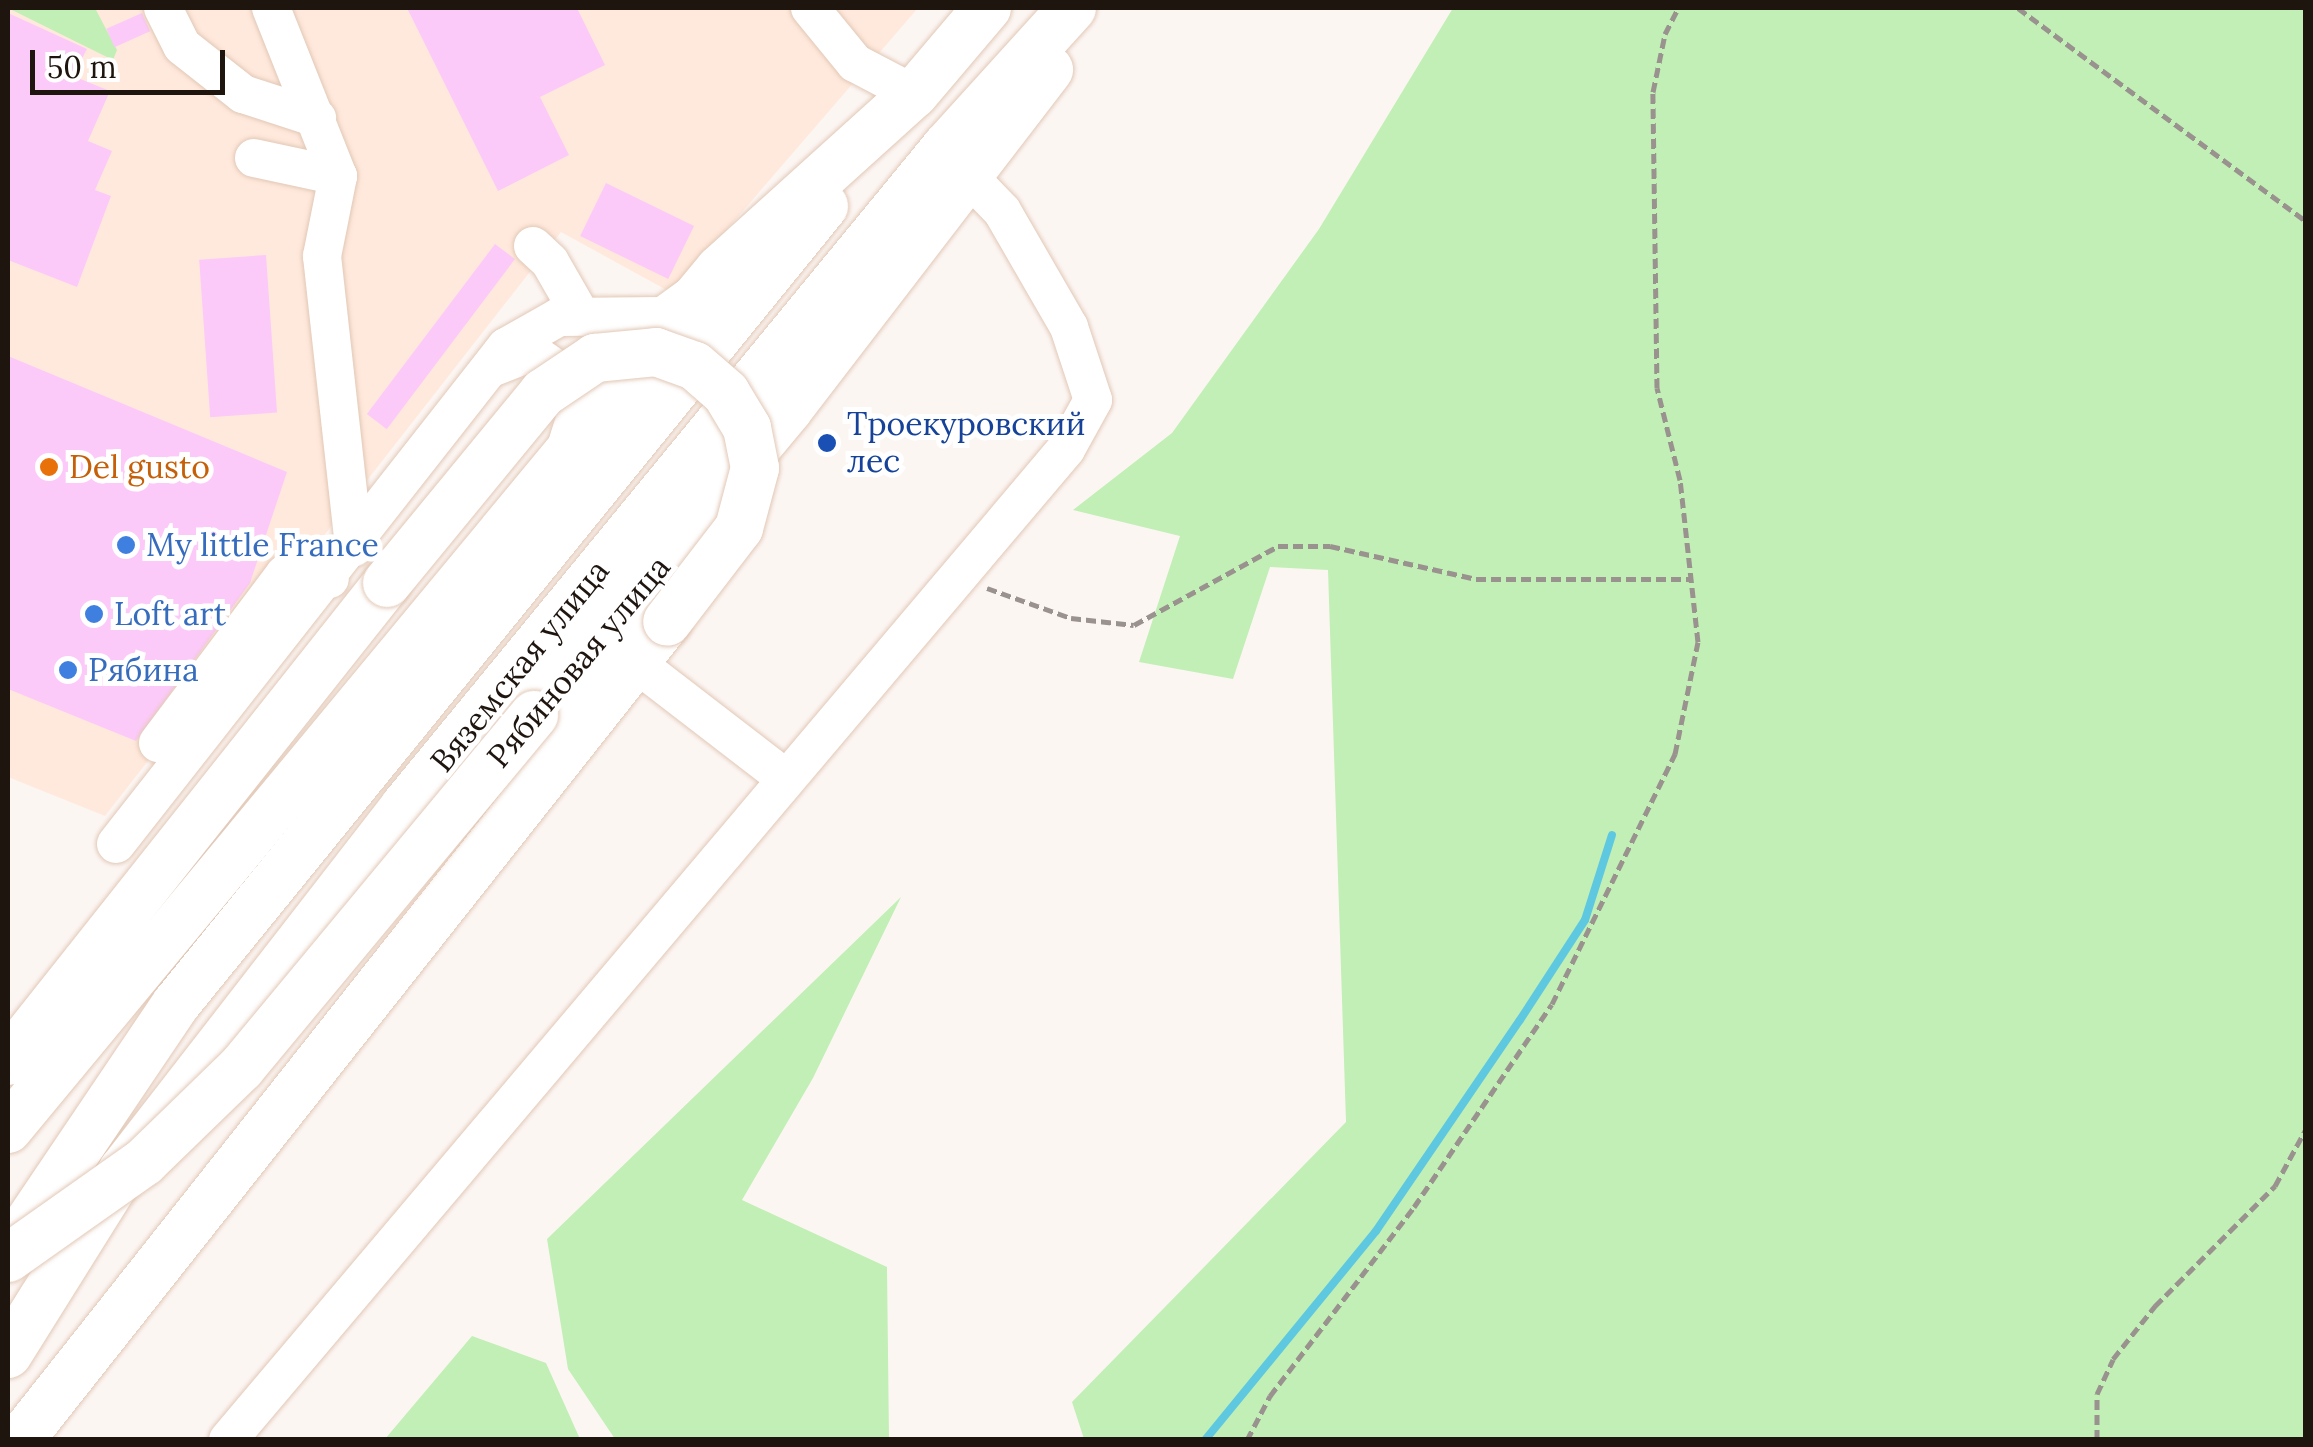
<!DOCTYPE html>
<meta charset="utf-8">
<style>
body{margin:0}
#map{position:relative;width:2313px;height:1447px;overflow:hidden;background:#fcf6f3;font-family:Lora,serif}
div>[style]{position:absolute}
.industrial>*{inset:0;background:#ffe9dc}
.green>*{inset:0;background:#c1efb5}
.stream>*{height:8px;margin:-4px;padding:0 4px;transform-origin:4px;border-radius:4px;background:#5ec8e1}
.building>*{inset:0;background:#fccaf9;transform-origin:0 0}
.path>*{height:5px;margin-top:-2.5px;transform-origin:0;background:repeating-linear-gradient(90deg,#99928e 0 10px,transparent 0 15px)}
.roads{filter:drop-shadow(0 0 2px #e2c8b6) drop-shadow(0 0 2px #e2c8b6)}
.minor>*{height:38px;margin:-19px;padding:0 19px;transform-origin:19px;border-radius:19px;background:#fff}
.major>*{height:48px;margin:-24px;padding:0 24px;transform-origin:24px;border-radius:24px;background:#fff}
.bridges{filter:drop-shadow(0 0 2px #e2c8b6) drop-shadow(0 0 2px #e2c8b6)}
.major-bridge>*{height:48px;margin:-24px;padding:0 24px;transform-origin:24px;border-radius:24px;background:#fff}
.dots>*{width:28px;height:28px;translate:-50% -50%;box-sizing:border-box;border:5px solid #fff;border-radius:50%}
span{translate:-50% -50%;white-space:nowrap;text-align:center;line-height:1.15;-webkit-text-stroke:10px #fff;paint-order:stroke}
.transit-label{font-size:32px;color:#164399}
.left{translate:0 -50%;text-align:left}
.food-label{font-size:32px;color:#c56008}
.shop-label{font-size:32px;color:#366cbe}
.street-label{font-size:32px;color:#1e150f}
.frame{position:absolute;inset:0;border:10px solid #1e150f;pointer-events:none}
.scale{position:absolute;left:30px;top:50px;width:195px;height:45px;box-sizing:border-box;border:5px solid #1e150f;border-top:0;padding-left:12px;font-size:30px;line-height:35px;white-space:nowrap;color:#1e150f;-webkit-text-stroke:8px #fff;paint-order:stroke}
</style>
<div id="map">
<div class="industrial">
<i style="clip-path:polygon(8px 8px,918px 8px,672px 293px,561px 232px,105px 816px,8px 777px)"></i>
</div>
<div class="green">
<i style="clip-path:polygon(8px 8px,95px 8px,117px 50px,113px 60px)"></i>
<i style="clip-path:polygon(1453px 8px,2305px 8px,2305px 1439px,1084px 1439px,1072px 1402px,1346px 1122px,1328px 570px,1270px 567px,1233px 679px,1139px 662px,1180px 536px,1073px 510px,1172px 433px,1319px 229px)"></i>
<i style="clip-path:polygon(901px 897px,813px 1078px,742px 1200px,887px 1267px,889px 1439px,615px 1439px,568px 1369px,547px 1239px)"></i>
<i style="clip-path:polygon(472px 1336px,546px 1363px,580px 1439px,385px 1439px)"></i>
</div>
<div class="stream">
<i style="left:1205px;top:1440px;width:270px;rotate:-50.7deg"></i>
<i style="left:1376px;top:1231px;width:255px;rotate:-55.7deg"></i>
<i style="left:1520px;top:1020px;width:119px;rotate:-57deg"></i>
<i style="left:1585px;top:920px;width:89px;rotate:-72.4deg"></i>
</div>
<div class="building">
<i style="clip-path:polygon(407px 8px,577px 8px,605px 65px,540px 97px,569px 155px,498px 191px)"></i>
<i style="clip-path:polygon(8px 13px,87px 49px,73px 76px,110px 91px,88px 141px,112px 151px,95px 190px,111px 196px,77px 287px,8px 260px)"></i>
<i style="left:142px;top:13px;width:20px;height:39px;rotate:66deg"></i>
<i style="left:606px;top:183px;width:98px;height:59px;rotate:26deg"></i>
<i style="left:495px;top:244px;width:25px;height:213px;rotate:37deg"></i>
<i style="left:266px;top:255px;width:158px;height:67px;rotate:86deg"></i>
<i style="clip-path:polygon(8px 356px,287px 472px,250px 583px,136px 741px,8px 689px)"></i>
</div>
<div class="path">
<i style="left:2018px;top:8px;width:358px;rotate:36.5deg"></i>
<i style="left:987px;top:588px;width:89px;rotate:19.7deg"></i>
<i style="left:1071px;top:618px;width:63px;rotate:6.3deg"></i>
<i style="left:1134px;top:625px;width:164px;rotate:-28.7deg"></i>
<i style="left:1278px;top:546px;width:52px"></i>
<i style="left:1330px;top:546px;width:150px;rotate:12.7deg"></i>
<i style="left:1476px;top:579px;width:213px"></i>
<i style="left:1247px;top:1440px;width:50px;rotate:-62.4deg"></i>
<i style="left:1270px;top:1396px;width:238px;rotate:-52.7deg"></i>
<i style="left:1414px;top:1207px;width:245px;rotate:-55.8deg"></i>
<i style="left:1552px;top:1004px;width:279px;rotate:-63.8deg"></i>
<i style="left:1675px;top:754px;width:114px;rotate:-78.4deg"></i>
<i style="left:1698px;top:642px;width:163px;rotate:-96.3deg"></i>
<i style="left:1680px;top:480px;width:95px;rotate:-104deg"></i>
<i style="left:1657px;top:388px;width:296px;rotate:-90.8deg"></i>
<i style="left:1653px;top:92px;width:59px;rotate:-78.3deg"></i>
<i style="left:1665px;top:34px;width:29px;rotate:-63deg"></i>
<i style="left:2097px;top:1440px;width:46px;rotate:-90deg"></i>
<i style="left:2097px;top:1394px;width:38px;rotate:-65deg"></i>
<i style="left:2113px;top:1359px;width:68px;rotate:-51.6deg"></i>
<i style="left:2155px;top:1306px;width:170px;rotate:-45deg"></i>
<i style="left:2275px;top:1186px;width:65px;rotate:-61.5deg"></i>
</div>
<div class="roads">
<div class="minor">
<i style="left:163px;top:8px;width:42px;rotate:63.4deg"></i>
<i style="left:182px;top:46px;width:78px;rotate:38.2deg"></i>
<i style="left:243px;top:94px;width:78px;rotate:18deg"></i>
<i style="left:271px;top:8px;width:181px;rotate:68.3deg"></i>
<i style="left:338px;top:176px;width:82px;rotate:101.3deg"></i>
<i style="left:322px;top:256px;width:293px;rotate:83.7deg"></i>
<i style="left:810px;top:8px;width:71px;rotate:50.7deg"></i>
<i style="left:855px;top:63px;width:67px;rotate:27.7deg"></i>
<i style="left:254px;top:158px;width:86px;rotate:12.1deg"></i>
<i style="left:533px;top:246px;width:23px;rotate:43deg"></i>
<i style="left:550px;top:262px;width:62px;rotate:60.1deg"></i>
<i style="left:491px;top:368px;width:44px;rotate:-21.3deg"></i>
<i style="left:532px;top:352px;width:35px;rotate:35deg"></i>
<i style="left:561px;top:372px;width:43px;rotate:68.2deg"></i>
<i style="left:577px;top:412px;width:41px;rotate:107.1deg"></i>
<i style="left:654px;top:677px;width:164px;rotate:37.6deg"></i>
<i style="left:158px;top:743px;width:211px;rotate:-53.1deg"></i>
<i style="left:285px;top:574px;width:45px;rotate:6.3deg"></i>
<i style="left:116px;top:844px;width:632px;rotate:-51.88deg"></i>
<i style="left:506px;top:347px;width:61px;rotate:-29.5deg"></i>
<i style="left:559px;top:317px;width:104px;rotate:-0.6deg"></i>
<i style="left:663px;top:316px;width:34px;rotate:-36deg"></i>
<i style="left:228px;top:1440px;width:1298px;rotate:-49.78deg"></i>
<i style="left:1066px;top:449px;width:56px;rotate:-61.1deg"></i>
<i style="left:1093px;top:400px;width:77px;rotate:-108.2deg"></i>
<i style="left:1069px;top:327px;width:134px;rotate:-120deg"></i>
<i style="left:1002px;top:211px;width:46px;rotate:-134.1deg"></i>
</div>
<div class="major">
<i style="left:534px;top:715px;width:397px;rotate:-50.2deg"></i>
<i style="left:788px;top:410px;width:429px;rotate:-52.5deg"></i>
<i style="left:8px;top:1061px;width:610px;rotate:-51.59deg"></i>
<i style="left:8px;top:1129px;width:1116px;rotate:-50.38deg"></i>
<i style="left:720px;top:269px;width:261px;rotate:-42.1deg"></i>
<i style="left:914px;top:94px;width:113px;rotate:-49.7deg"></i>
<i style="left:8px;top:1253px;width:300px;rotate:-56deg"></i>
<i style="left:176px;top:1004px;width:1028px;rotate:-50.92deg"></i>
<i style="left:8px;top:1354px;width:217px;rotate:-58deg"></i>
<i style="left:123px;top:1170px;width:460px;rotate:-52.2deg"></i>
<i style="left:405px;top:806px;width:854px;rotate:-50.61deg"></i>
<i style="left:947px;top:146px;width:186px;rotate:-47.8deg"></i>
<i style="left:20px;top:1440px;width:1043px;rotate:-51.66deg"></i>
</div>
</div>
<div class="bridges">
<div class="major-bridge">
<i style="left:387px;top:583px;width:246px;rotate:-50.6deg"></i>
<i style="left:543px;top:393px;width:63px;rotate:-33.9deg"></i>
<i style="left:595px;top:358px;width:61px;rotate:-5.6deg"></i>
<i style="left:656px;top:352px;width:41px;rotate:19.7deg"></i>
<i style="left:695px;top:366px;width:41px;rotate:41.1deg"></i>
<i style="left:726px;top:393px;width:41px;rotate:59deg"></i>
<i style="left:747px;top:428px;width:41px;rotate:78.7deg"></i>
<i style="left:755px;top:468px;width:62px;rotate:104.9deg"></i>
<i style="left:739px;top:528px;width:118px;rotate:127.5deg"></i>
<i style="left:8px;top:1258px;width:166px;rotate:-35.2deg"></i>
<i style="left:144px;top:1162px;width:135px;rotate:-44.1deg"></i>
<i style="left:241px;top:1068px;width:459px;rotate:-50.3deg"></i>
</div>
</div>
<div class="dots">
<i style="left:827px;top:443px;background:#1a4fb4"></i>
<i style="left:49px;top:467px;background:#e8710a"></i>
<i style="left:126px;top:545px;background:#3f7fe0"></i>
<i style="left:94px;top:614px;background:#3f7fe0"></i>
<i style="left:68px;top:670px;background:#3f7fe0"></i>
</div>
<div class="transit-label">
<span class="left" style="left:847px;top:443px">Троекуровский<br>лес</span>
</div>
<div class="food-label">
<span class="left" style="left:69px;top:467px">Del gusto</span>
</div>
<div class="shop-label">
<span class="left" style="left:146px;top:545px">My little France</span>
<span class="left" style="left:114px;top:614px">Loft art</span>
<span class="left" style="left:88px;top:670px">Рябина</span>
</div>
<div class="street-label">
<span style="left:579px;top:662px;rotate:-50deg">Рябиновая улица</span>
<span style="left:520px;top:666px;rotate:-51deg">Вяземская улица</span>
</div>
<div class="frame"></div>
<div class="scale">50 m</div>
</div>
